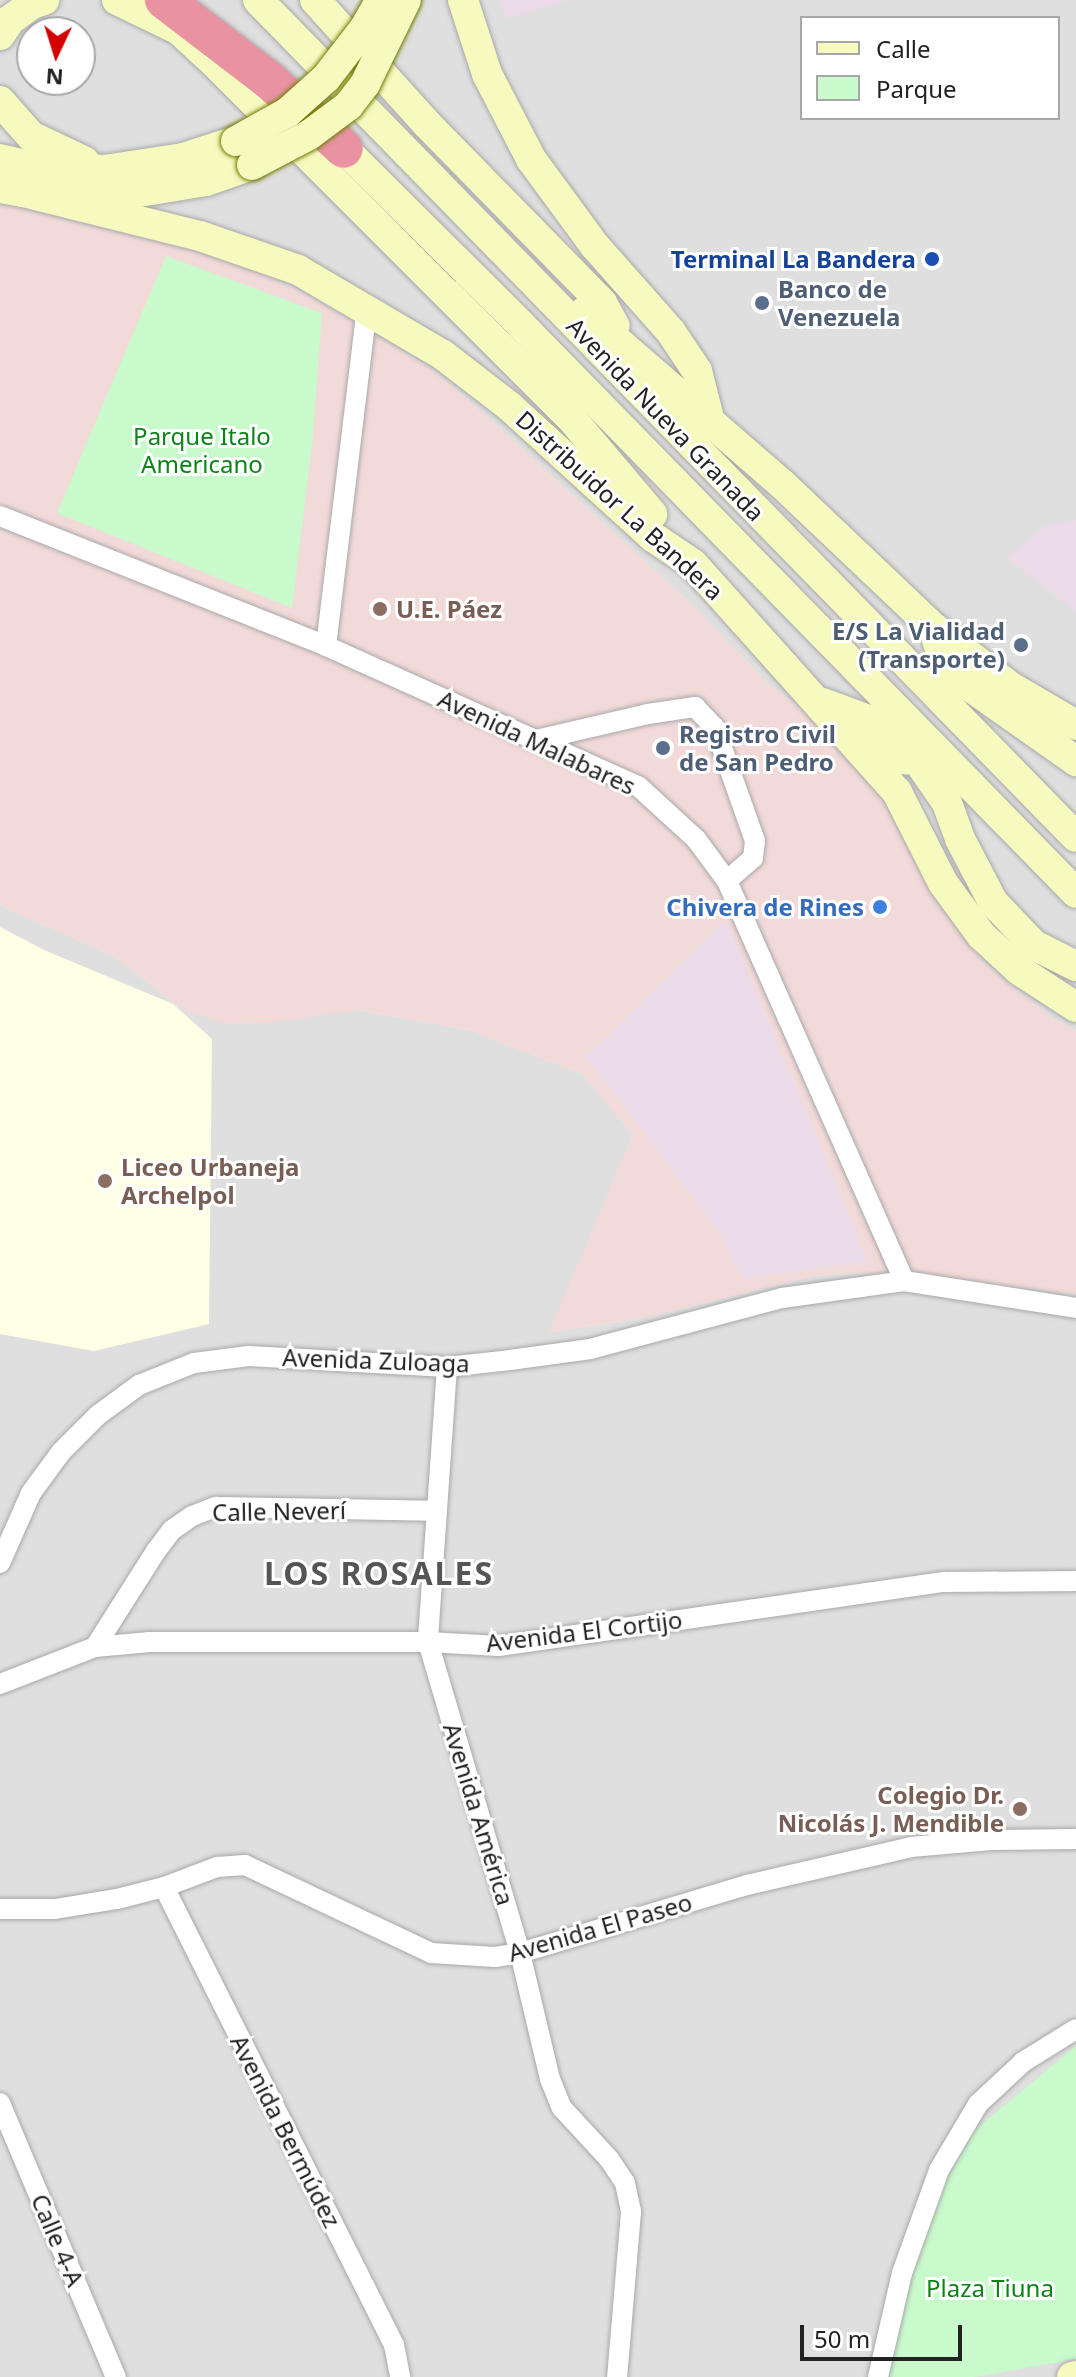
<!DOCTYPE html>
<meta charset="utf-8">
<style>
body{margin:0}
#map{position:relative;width:1076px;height:2377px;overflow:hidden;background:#f2efe9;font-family:"Noto Sans",sans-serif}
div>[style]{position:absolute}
.residential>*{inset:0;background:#e0dfdf}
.commercial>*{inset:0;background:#f2dad9}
.industrial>*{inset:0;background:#ebdbe8}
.education>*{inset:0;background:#ffffe5}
.park>*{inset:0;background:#c8facc}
.roads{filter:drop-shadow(0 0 2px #a9a9a9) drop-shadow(0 0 2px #a9a9a9)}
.street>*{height:20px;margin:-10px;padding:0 10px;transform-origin:10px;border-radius:10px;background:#fff}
.secondary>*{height:30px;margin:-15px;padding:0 15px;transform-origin:15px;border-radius:15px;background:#f7fabf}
.highway>*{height:38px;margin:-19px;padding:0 19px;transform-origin:19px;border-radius:19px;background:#e892a2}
.bridges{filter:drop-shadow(0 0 2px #707d05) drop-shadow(0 0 2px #707d05)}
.secondary-bridge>*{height:30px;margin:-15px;padding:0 15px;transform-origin:15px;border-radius:15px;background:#f7fabf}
.dots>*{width:22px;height:22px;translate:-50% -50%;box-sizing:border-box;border:4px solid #fff;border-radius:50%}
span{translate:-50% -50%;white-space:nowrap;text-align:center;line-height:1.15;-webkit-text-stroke:6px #fff;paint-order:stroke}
.transit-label{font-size:24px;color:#164399;font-weight:700}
.right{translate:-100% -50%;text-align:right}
.service-label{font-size:24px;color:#4e5e75;font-weight:700}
.left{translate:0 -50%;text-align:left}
.street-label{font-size:24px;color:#222}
.park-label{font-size:24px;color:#0c8416}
.education-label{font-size:24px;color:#785e54;font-weight:700}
.shop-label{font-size:24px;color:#366cbe;font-weight:700}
.district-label{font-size:32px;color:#555;font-weight:700;letter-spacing:2px}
.legend{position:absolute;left:800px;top:16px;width:260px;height:104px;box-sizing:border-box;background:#fff;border:2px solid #a7a7a7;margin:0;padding:10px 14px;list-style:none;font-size:24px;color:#222}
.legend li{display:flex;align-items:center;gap:16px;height:40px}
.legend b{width:40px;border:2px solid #a7a7a7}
.north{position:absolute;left:16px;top:16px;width:80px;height:80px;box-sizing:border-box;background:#fff;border:2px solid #a7a7a7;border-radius:50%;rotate:184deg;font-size:22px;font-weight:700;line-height:32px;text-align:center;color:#222}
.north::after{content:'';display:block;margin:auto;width:28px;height:36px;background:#d40000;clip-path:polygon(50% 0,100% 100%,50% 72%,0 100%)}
.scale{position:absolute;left:800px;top:2325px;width:162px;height:36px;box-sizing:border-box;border:4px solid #222;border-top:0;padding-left:10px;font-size:24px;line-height:28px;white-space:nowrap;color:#222;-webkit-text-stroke:6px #fff;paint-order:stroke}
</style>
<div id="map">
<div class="residential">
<i style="clip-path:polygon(evenodd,0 0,1076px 0,1076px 1031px,1048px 1015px,984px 963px,825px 727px,769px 685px,690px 603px,473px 404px,422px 363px,313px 298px,201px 247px,0 201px,0 0,802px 18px,1058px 18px,1058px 118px,802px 118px,802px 18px,0 0,32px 32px,80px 32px,80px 80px,32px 80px,32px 32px)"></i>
<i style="clip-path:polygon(0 905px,115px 957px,185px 1011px,322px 1013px,358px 1010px,469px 1030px,583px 1074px,633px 1135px,550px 1332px,636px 1319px,813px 1276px,845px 1273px,933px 1277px,1076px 1294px,1076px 2377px,0 2377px)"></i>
</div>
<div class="commercial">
<i style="clip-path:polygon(0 201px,201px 247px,313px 298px,422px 363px,473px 404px,690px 603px,769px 685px,825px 727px,872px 773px,967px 941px,984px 963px,1048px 1015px,1076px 1031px,1076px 1294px,933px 1277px,845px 1273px,813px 1276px,636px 1319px,549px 1332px,633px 1135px,583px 1074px,469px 1030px,358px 1010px,275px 1022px,228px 1024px,185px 1011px,115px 957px,0 905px)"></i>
</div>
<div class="industrial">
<i style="clip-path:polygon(498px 0,569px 0,507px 19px)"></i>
<i style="clip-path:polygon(1076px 520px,1076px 612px,1007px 558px,1045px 526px)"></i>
<i style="clip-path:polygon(726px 920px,868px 1261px,743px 1279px,717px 1230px,586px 1056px)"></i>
</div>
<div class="education">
<i style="clip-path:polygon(0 927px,44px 950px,173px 1004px,212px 1039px,209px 1324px,94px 1351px,0 1334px)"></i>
</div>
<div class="park">
<i style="clip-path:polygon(166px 256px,322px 313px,312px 446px,292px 608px,57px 513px)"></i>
<i style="clip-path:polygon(1076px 2046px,1076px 2359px,974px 2377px,886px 2377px,901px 2297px,947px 2173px,975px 2130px)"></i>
</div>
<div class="roads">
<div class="street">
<i style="left:0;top:516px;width:351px;rotate:21.7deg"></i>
<i style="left:326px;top:646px;width:342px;rotate:24.2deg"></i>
<i style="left:638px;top:786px;width:79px;rotate:42.4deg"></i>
<i style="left:696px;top:839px;width:52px;rotate:53.6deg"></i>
<i style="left:727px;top:881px;width:437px;rotate:66.1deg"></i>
<i style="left:326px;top:646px;width:340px;rotate:-83.1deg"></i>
<i style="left:536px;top:740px;width:115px;rotate:-13.1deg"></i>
<i style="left:648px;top:714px;width:48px;rotate:-8.5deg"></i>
<i style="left:695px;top:707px;width:29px;rotate:46deg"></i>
<i style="left:715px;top:728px;width:120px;rotate:70.5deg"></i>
<i style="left:755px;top:841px;width:17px;rotate:97deg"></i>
<i style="left:753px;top:858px;width:35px;rotate:139deg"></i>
<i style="left:447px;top:1367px;width:276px;rotate:94deg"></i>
<i style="left:428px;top:1642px;width:324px;rotate:73.5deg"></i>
<i style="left:520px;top:1953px;width:130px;rotate:76.6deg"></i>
<i style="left:550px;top:2079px;width:31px;rotate:68deg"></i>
<i style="left:562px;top:2108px;width:69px;rotate:47.3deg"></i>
<i style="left:609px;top:2159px;width:29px;rotate:56deg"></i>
<i style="left:625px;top:2183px;width:30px;rotate:78deg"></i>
<i style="left:631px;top:2212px;width:166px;rotate:94.8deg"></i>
<i style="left:0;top:1563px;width:77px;rotate:-66.1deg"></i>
<i style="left:31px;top:1493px;width:51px;rotate:-53.8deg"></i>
<i style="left:61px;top:1452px;width:52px;rotate:-45deg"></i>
<i style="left:98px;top:1415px;width:51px;rotate:-36.2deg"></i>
<i style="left:139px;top:1385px;width:59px;rotate:-21.8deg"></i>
<i style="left:194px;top:1363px;width:55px;rotate:-7.3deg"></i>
<i style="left:249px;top:1356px;width:198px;rotate:3.2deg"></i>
<i style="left:447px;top:1367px;width:63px;rotate:-6.3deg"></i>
<i style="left:510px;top:1360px;width:81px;rotate:-7.8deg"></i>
<i style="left:590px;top:1349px;width:199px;rotate:-14.9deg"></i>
<i style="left:782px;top:1298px;width:123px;rotate:-7.9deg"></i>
<i style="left:904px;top:1281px;width:174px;rotate:8.9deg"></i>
<i style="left:95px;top:1647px;width:114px;rotate:-57.6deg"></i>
<i style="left:156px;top:1551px;width:26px;rotate:-53deg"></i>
<i style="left:172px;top:1530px;width:24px;rotate:-35deg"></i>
<i style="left:192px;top:1516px;width:26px;rotate:-21deg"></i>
<i style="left:216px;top:1507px;width:221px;rotate:1deg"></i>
<i style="left:0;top:1684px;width:102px;rotate:-21.3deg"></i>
<i style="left:95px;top:1647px;width:55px;rotate:-5.2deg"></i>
<i style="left:150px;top:1642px;width:278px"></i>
<i style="left:428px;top:1642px;width:71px;rotate:3.2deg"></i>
<i style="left:499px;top:1646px;width:451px;rotate:-8.2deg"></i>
<i style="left:945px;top:1582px;width:131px;rotate:-0.4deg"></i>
<i style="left:164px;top:1887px;width:513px;rotate:63.33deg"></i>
<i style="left:394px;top:2345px;width:33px;rotate:79deg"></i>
<i style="left:0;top:1909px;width:55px"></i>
<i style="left:55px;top:1909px;width:63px;rotate:-9.2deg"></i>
<i style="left:117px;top:1899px;width:49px;rotate:-14.3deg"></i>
<i style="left:164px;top:1887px;width:57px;rotate:-20.7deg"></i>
<i style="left:217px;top:1867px;width:28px;rotate:-4deg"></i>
<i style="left:245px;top:1865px;width:206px;rotate:25.3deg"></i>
<i style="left:431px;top:1953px;width:64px;rotate:3.6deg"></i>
<i style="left:495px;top:1957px;width:25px;rotate:-9deg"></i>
<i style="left:520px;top:1953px;width:237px;rotate:-16.7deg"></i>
<i style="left:747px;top:1885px;width:168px;rotate:-13deg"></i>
<i style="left:911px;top:1847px;width:80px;rotate:-5deg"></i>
<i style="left:991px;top:1840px;width:85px;rotate:-0.7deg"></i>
<i style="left:0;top:2103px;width:298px;rotate:67.1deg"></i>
<i style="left:878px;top:2377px;width:107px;rotate:-77deg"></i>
<i style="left:902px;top:2273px;width:109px;rotate:-70.2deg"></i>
<i style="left:939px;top:2170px;width:77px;rotate:-59.4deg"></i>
<i style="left:978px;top:2104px;width:62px;rotate:-43deg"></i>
<i style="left:1023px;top:2062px;width:62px;rotate:-31.9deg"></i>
</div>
<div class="secondary">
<i style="left:117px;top:0;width:69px;rotate:25.8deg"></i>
<i style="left:179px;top:30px;width:53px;rotate:42.7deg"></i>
<i style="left:218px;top:66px;width:499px;rotate:44.9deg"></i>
<i style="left:571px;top:418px;width:126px;rotate:49.8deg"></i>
<i style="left:258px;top:0;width:1170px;rotate:45.66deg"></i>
<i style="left:315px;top:0;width:166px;rotate:47.9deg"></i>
<i style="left:426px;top:123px;width:252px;rotate:45.6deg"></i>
<i style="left:602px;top:303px;width:26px;rotate:61deg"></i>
<i style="left:463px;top:0;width:78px;rotate:72deg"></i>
<i style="left:487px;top:74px;width:96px;rotate:62.6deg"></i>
<i style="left:531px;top:159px;width:108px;rotate:53.7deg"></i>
<i style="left:595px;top:246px;width:115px;rotate:48.5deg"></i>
<i style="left:671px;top:332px;width:47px;rotate:56.3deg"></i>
<i style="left:697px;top:371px;width:49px;rotate:75.7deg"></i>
<i style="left:0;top:35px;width:18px;rotate:-56deg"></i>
<i style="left:10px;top:20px;width:27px;rotate:-36deg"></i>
<i style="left:32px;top:4px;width:13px;rotate:-18deg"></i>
<i style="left:0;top:101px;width:47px;rotate:48.5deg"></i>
<i style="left:31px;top:136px;width:59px;rotate:25.3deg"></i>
<i style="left:344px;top:149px;width:250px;rotate:44.8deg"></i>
<i style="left:521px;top:325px;width:794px;rotate:45.66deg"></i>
<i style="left:0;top:159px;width:27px;rotate:13deg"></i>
<i style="left:26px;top:165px;width:78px;rotate:3.7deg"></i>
<i style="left:104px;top:170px;width:80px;rotate:-8.6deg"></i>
<i style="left:183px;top:158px;width:56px;rotate:-17.8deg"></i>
<i style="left:0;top:188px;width:23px;rotate:10deg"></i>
<i style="left:23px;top:192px;width:110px;rotate:0.5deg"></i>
<i style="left:133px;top:193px;width:74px;rotate:-9.3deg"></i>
<i style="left:206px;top:181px;width:49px;rotate:-19.2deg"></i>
<i style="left:23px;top:192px;width:182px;rotate:14deg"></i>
<i style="left:200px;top:236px;width:104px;rotate:19.1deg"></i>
<i style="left:298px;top:270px;width:168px;rotate:30.4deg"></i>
<i style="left:443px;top:355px;width:83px;rotate:37.7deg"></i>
<i style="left:509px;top:406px;width:195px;rotate:42.3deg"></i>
<i style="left:653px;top:537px;width:48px;rotate:34deg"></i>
<i style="left:693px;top:564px;width:306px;rotate:48.2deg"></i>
<i style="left:897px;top:792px;width:102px;rotate:63.2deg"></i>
<i style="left:943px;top:883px;width:64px;rotate:53.8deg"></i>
<i style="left:981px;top:935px;width:52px;rotate:42.6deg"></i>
<i style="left:1019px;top:970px;width:68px;rotate:33deg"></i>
<i style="left:584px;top:312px;width:262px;rotate:41deg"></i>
<i style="left:782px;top:484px;width:209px;rotate:43.5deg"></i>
<i style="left:934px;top:628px;width:97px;rotate:37.5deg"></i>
<i style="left:1011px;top:687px;width:75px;rotate:30.3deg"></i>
<i style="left:934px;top:630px;width:31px;rotate:73deg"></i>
<i style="left:943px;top:660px;width:32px;rotate:46deg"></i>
<i style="left:965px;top:683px;width:136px;rotate:35.1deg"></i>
<i style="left:823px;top:703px;width:49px;rotate:20.3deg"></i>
<i style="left:869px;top:720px;width:54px;rotate:47.2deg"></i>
<i style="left:898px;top:732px;width:86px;rotate:55.4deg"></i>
<i style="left:947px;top:803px;width:38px;rotate:70deg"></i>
<i style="left:960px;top:839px;width:71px;rotate:62.4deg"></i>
<i style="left:993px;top:902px;width:59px;rotate:46.4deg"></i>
<i style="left:1034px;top:945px;width:47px;rotate:26.6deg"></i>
<i style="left:1072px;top:2377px;width:4px;rotate:-14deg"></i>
</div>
<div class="highway">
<i style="left:164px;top:0;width:133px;rotate:37.4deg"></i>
<i style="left:270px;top:81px;width:100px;rotate:42.6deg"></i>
</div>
</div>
<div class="bridges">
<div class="secondary-bridge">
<i style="left:236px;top:141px;width:60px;rotate:-29.1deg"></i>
<i style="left:288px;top:112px;width:51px;rotate:-41.8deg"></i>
<i style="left:326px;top:78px;width:62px;rotate:-52.2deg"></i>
<i style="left:364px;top:29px;width:34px;rotate:-60deg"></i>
<i style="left:252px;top:165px;width:64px;rotate:-27.8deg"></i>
<i style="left:309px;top:135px;width:49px;rotate:-36.6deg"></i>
<i style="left:348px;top:106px;width:28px;rotate:-52deg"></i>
<i style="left:365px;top:84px;width:93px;rotate:-64deg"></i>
</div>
</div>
<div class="dots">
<i style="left:932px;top:259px;background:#1a4fb4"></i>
<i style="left:762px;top:303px;background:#5c6f8a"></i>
<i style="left:380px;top:609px;background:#8d6e63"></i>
<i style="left:1021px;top:645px;background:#5c6f8a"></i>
<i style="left:663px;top:748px;background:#5c6f8a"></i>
<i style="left:880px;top:907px;background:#3f7fe0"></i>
<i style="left:105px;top:1181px;background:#8d6e63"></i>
<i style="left:1020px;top:1809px;background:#8d6e63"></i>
</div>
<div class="transit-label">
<span class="right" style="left:916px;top:259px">Terminal La Bandera</span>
</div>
<div class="service-label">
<span class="left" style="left:778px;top:303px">Banco de<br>Venezuela</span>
<span class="right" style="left:1005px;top:645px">E/S La Vialidad<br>(Transporte)</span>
<span class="left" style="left:679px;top:748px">Registro Civil<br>de San Pedro</span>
</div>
<div class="street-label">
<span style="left:666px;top:419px;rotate:46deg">Avenida Nueva Granada</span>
<span style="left:620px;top:505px;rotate:42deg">Distribuidor La Bandera</span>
<span style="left:537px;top:742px;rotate:25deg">Avenida Malabares</span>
<span style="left:376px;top:1360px;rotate:2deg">Avenida Zuloaga</span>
<span style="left:279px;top:1511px;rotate:-1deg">Calle Neverí</span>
<span style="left:584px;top:1631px;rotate:-7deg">Avenida El Cortijo</span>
<span style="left:479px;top:1814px;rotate:73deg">Avenida América</span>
<span style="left:600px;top:1927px;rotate:-16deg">Avenida El Paseo</span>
<span style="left:286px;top:2131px;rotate:63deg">Avenida Bermúdez</span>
<span style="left:58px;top:2240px;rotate:67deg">Calle 4-A</span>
</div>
<div class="park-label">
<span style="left:202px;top:450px">Parque Italo<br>Americano</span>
<span style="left:990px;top:2288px">Plaza Tiuna</span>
</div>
<div class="education-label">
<span class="left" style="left:396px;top:609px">U.E. Páez</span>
<span class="left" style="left:121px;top:1181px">Liceo Urbaneja<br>Archelpol</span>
<span class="right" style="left:1004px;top:1809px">Colegio Dr.<br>Nicolás J. Mendible</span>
</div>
<div class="shop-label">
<span class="right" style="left:864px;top:907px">Chivera de Rines</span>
</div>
<div class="district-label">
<span style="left:379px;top:1573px">LOS ROSALES</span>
</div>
<ul class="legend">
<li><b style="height:10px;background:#f7fabf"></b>Calle</li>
<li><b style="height:22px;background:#c8facc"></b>Parque</li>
</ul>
<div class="north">N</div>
<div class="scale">50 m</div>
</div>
